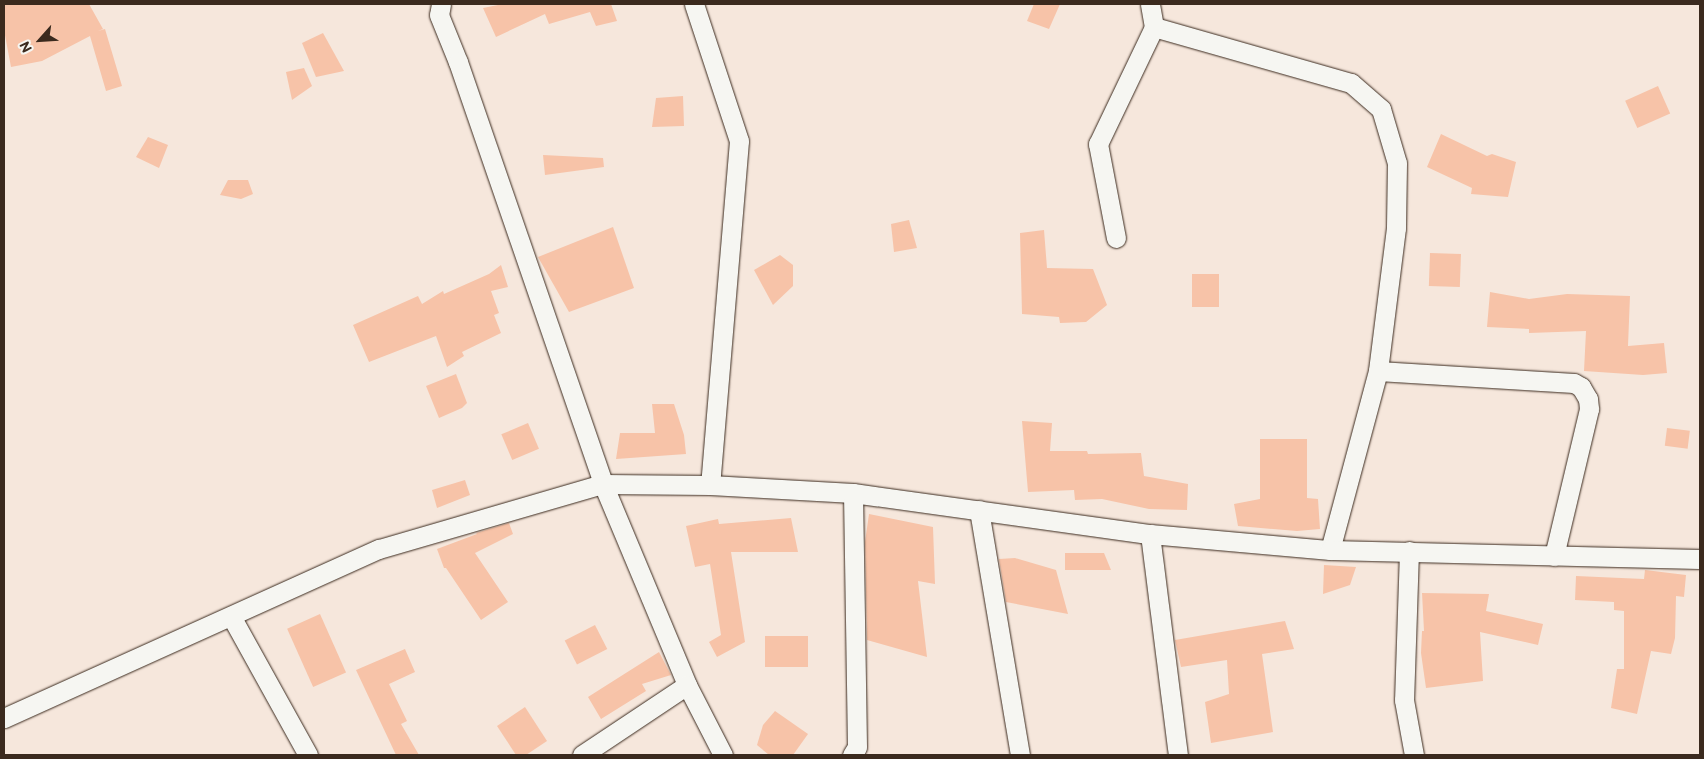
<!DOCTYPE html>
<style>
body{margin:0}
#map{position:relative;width:1704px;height:759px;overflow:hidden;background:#f6e7dc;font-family:"Balsamiq Sans",sans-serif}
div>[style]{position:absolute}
.building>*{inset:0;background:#f7c3a8;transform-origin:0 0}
.roads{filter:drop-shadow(0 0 1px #3b2a1e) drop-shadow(0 0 1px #3b2a1e)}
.street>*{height:19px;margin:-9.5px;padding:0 9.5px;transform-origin:9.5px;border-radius:9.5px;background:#f6f6f2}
span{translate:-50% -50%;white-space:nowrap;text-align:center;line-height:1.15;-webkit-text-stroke:4.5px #f6f6f2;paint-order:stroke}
.frame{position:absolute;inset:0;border:5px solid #3b2a1e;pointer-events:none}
.north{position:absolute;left:15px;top:15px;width:50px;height:50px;-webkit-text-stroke:4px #f6f6f2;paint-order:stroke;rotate:244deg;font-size:14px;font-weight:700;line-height:20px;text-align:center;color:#3b2a1e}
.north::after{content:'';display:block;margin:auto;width:18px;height:22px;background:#3b2a1e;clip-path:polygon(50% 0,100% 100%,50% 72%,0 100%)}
</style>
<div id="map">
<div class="building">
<i style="clip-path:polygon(4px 4px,89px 4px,103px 29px,98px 31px,105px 29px,122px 86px,106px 91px,90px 36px,42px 61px,11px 67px,4px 30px)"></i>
<i style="clip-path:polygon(503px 4px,611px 4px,617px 21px,596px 26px,590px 12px,549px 24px,545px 14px,496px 37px,483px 8px)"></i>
<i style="clip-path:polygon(1034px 4px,1060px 4px,1049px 29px,1027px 21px)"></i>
<i style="clip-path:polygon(323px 33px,344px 71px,316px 77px,302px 43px)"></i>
<i style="clip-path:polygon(304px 68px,312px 86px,292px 100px,286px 72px)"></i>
<i style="left:1658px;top:86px;width:30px;height:36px;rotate:66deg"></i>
<i style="clip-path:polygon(683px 96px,684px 126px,652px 127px,656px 98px)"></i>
<i style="clip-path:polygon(1441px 134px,1487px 156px,1492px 154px,1516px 162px,1508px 197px,1471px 194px,1472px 188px,1427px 167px)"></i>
<i style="clip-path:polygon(148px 137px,168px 145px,159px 168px,136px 157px)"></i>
<i style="clip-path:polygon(543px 155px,603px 158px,604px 167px,545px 175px)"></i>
<i style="clip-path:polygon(228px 180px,248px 180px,253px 194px,241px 199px,220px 195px)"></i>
<i style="clip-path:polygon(909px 220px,917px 248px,894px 252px,891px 224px)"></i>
<i style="clip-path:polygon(613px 227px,634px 288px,569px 312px,538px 257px)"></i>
<i style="clip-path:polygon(1044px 230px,1047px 268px,1093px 269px,1107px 305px,1086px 322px,1060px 323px,1059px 317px,1022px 314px,1020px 233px)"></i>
<i style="left:1430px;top:253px;width:31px;height:33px;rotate:2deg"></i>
<i style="clip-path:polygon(780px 255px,793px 265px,793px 286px,773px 305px,754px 270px)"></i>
<i style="clip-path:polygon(501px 265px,508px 287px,491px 291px,499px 313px,494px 315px,501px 333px,462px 352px,464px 356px,447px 367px,436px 336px,369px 362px,353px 325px,418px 296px,422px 304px,443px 291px,444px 294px,489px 274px)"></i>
<i style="left:1192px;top:274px;width:27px;height:33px"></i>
<i style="clip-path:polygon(1490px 292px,1529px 299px,1567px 294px,1630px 296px,1628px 346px,1664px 343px,1667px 373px,1643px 375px,1584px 371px,1586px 331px,1529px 333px,1529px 329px,1487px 327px)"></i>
<i style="clip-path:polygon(456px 374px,467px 403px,462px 408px,439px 418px,426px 386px)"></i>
<i style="clip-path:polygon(652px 404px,674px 404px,684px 435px,686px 454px,616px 459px,620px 433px,655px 433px)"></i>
<i style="clip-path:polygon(1022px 421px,1052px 423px,1050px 451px,1087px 451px,1088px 454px,1141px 453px,1144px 476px,1188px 484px,1187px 510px,1149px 509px,1102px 499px,1075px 500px,1074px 490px,1028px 492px)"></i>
<i style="left:528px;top:423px;width:28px;height:29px;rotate:67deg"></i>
<i style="left:1667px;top:428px;width:23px;height:18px;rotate:7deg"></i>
<i style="clip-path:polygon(1260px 439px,1307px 439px,1307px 498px,1318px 499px,1320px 529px,1297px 531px,1238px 526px,1234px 504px,1260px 499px)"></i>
<i style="clip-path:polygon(465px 480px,470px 495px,437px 508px,432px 490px)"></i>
<i style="clip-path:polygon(869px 514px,933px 527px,935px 584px,918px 581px,927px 657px,867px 640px,865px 542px)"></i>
<i style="clip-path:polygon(791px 518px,798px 552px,731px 552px,745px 642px,717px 657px,709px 642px,721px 635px,710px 564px,695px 567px,686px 526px,718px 519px,719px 524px)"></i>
<i style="clip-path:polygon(509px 523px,513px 534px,475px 553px,508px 602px,481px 620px,446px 568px,444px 568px,437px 549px,477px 534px,476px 533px)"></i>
<i style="clip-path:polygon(1065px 553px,1104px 553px,1111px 570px,1065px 570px)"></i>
<i style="clip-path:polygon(1015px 558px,1056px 570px,1068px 614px,1006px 602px,999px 559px)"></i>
<i style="clip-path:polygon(1324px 565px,1356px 567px,1350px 585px,1323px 594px)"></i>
<i style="clip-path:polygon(1645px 570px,1686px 575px,1684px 597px,1676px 596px,1675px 638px,1671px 654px,1651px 651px,1637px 714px,1611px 708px,1617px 669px,1624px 669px,1624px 611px,1614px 610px,1614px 602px,1575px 600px,1576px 576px,1644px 579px)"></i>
<i style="clip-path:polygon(1422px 593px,1489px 594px,1486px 611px,1543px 624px,1538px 645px,1480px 632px,1483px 681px,1426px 688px,1421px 653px,1422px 631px,1424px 631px)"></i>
<i style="left:320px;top:614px;width:64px;height:36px;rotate:66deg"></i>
<i style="clip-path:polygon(1285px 621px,1294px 649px,1262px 654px,1273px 732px,1211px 743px,1205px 702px,1229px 694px,1227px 660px,1181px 667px,1175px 640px)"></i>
<i style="left:595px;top:625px;width:27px;height:34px;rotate:63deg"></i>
<i style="left:765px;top:636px;width:43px;height:31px"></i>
<i style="clip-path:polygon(405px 649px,415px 672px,389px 684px,407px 721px,401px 724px,419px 755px,396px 755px,356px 670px)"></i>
<i style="clip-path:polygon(659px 652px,671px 675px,642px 684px,646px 691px,601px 719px,588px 697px)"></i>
<i style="clip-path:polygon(525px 707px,547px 741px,526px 755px,516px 755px,497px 726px)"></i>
<i style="clip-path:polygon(775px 711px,808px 734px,793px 755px,769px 755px,757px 745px,763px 725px)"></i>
</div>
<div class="roads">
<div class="street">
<i style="left:441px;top:4px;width:11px;rotate:100deg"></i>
<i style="left:439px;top:15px;width:51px;rotate:68deg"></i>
<i style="left:458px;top:62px;width:446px;rotate:71deg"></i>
<i style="left:603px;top:484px;width:218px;rotate:67.3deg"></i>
<i style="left:687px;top:685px;width:79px;rotate:62.8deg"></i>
<i style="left:694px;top:4px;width:144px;rotate:71.8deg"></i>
<i style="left:739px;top:141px;width:345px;rotate:94.8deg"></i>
<i style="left:1154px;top:27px;width:205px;rotate:15.9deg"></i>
<i style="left:1351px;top:83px;width:40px;rotate:41deg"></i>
<i style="left:1381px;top:109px;width:56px;rotate:73.5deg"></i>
<i style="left:1397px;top:163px;width:65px;rotate:90.9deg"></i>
<i style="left:1396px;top:228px;width:144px;rotate:97.2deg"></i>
<i style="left:1378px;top:371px;width:185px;rotate:105deg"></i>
<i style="left:1116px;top:238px;width:96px;rotate:-100.8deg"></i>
<i style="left:1098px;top:144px;width:130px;rotate:-64.4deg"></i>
<i style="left:1154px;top:27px;width:23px;rotate:-100deg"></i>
<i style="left:1378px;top:371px;width:196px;rotate:3.5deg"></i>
<i style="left:1574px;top:383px;width:8px;rotate:30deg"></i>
<i style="left:1581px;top:387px;width:14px;rotate:60deg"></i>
<i style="left:1588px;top:399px;width:10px;rotate:84deg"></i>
<i style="left:1589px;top:409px;width:151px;rotate:103.4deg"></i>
<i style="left:979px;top:510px;width:248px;rotate:80.5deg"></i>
<i style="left:1150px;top:534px;width:223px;rotate:82.8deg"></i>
<i style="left:1409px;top:551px;width:149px;rotate:91.9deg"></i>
<i style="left:1404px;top:700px;width:56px;rotate:79.7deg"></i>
<i style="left:231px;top:616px;width:159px;rotate:61deg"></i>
<i style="left:4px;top:718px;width:411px;rotate:-24.3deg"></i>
<i style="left:379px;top:549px;width:233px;rotate:-16.2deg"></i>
<i style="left:603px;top:484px;width:107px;rotate:0.5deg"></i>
<i style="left:710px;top:485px;width:143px;rotate:3.2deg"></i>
<i style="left:853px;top:493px;width:300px;rotate:7.9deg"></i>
<i style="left:1150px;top:534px;width:181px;rotate:5.1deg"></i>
<i style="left:1330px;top:550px;width:370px;rotate:1.4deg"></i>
<i style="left:582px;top:755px;width:126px;rotate:-33.7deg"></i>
<i style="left:852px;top:755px;width:9px;rotate:-58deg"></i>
<i style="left:857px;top:747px;width:254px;rotate:-90.9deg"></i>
</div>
</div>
<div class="frame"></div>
<div class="north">N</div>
</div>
